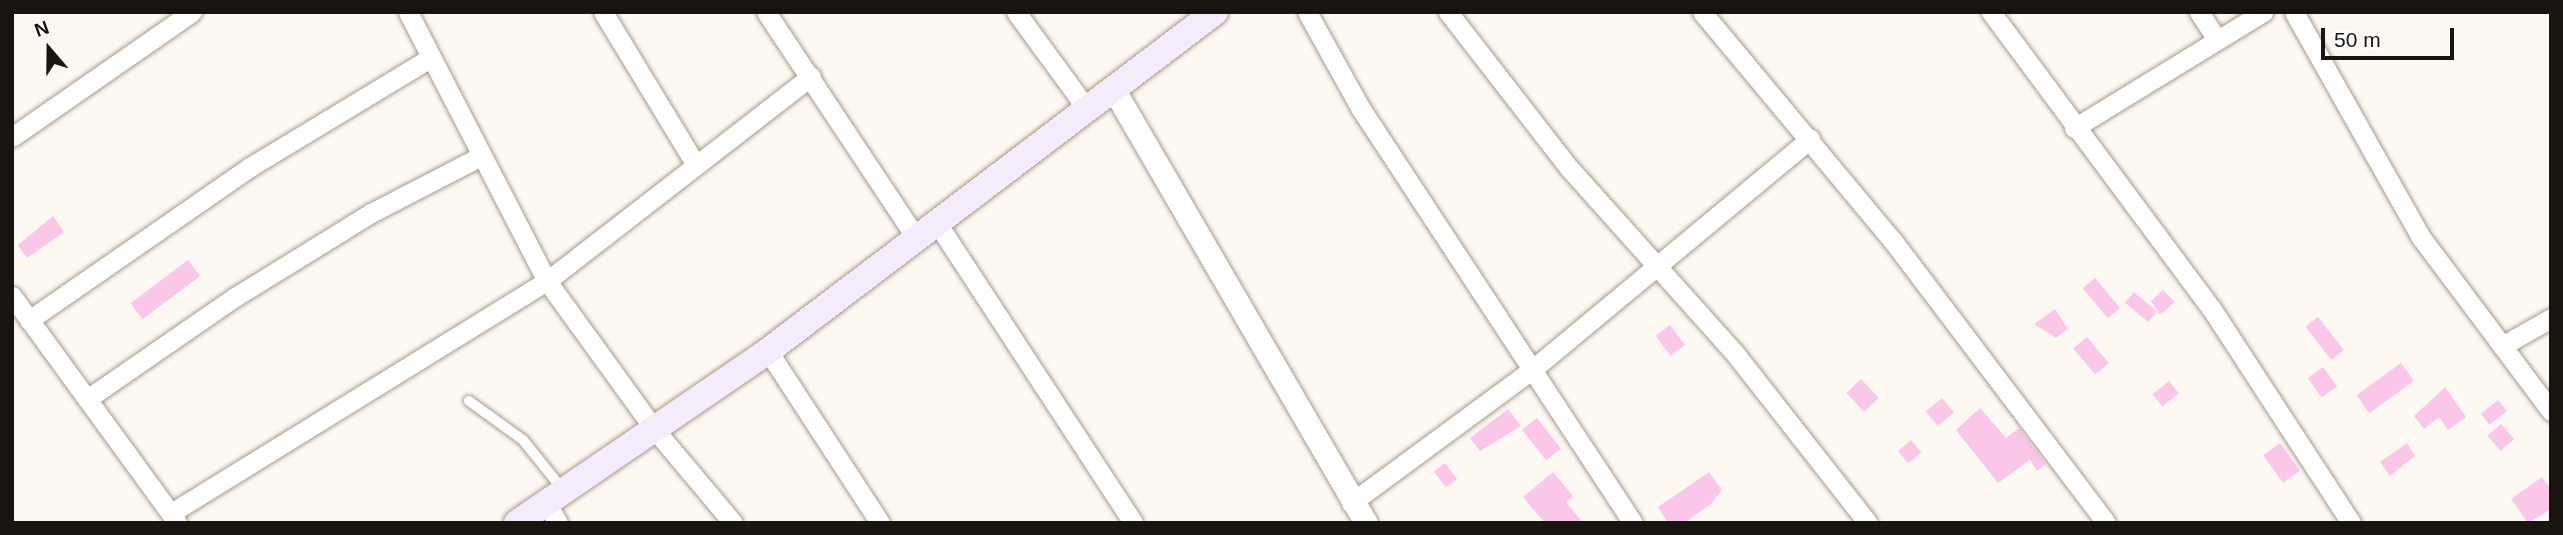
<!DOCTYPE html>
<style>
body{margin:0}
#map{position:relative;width:2563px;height:535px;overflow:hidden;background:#fdf8f2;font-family:Helvetica,sans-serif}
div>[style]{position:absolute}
.building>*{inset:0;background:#fac7e8;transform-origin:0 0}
.roads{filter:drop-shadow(0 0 2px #a69a8c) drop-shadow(0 0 2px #a69a8c)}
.service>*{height:10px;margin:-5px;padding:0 5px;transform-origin:5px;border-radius:5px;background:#fff}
.minor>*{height:19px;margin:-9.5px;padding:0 9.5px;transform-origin:9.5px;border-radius:9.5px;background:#fff}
.tertiary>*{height:23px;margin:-11.5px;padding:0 11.5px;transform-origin:11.5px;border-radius:11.5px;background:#fff}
.secondary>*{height:26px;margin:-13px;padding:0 13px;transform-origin:13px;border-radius:13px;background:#f4ebfb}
span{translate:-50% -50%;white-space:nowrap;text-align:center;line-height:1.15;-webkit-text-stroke:6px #fff;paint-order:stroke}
.frame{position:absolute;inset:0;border:14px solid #18140f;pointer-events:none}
.north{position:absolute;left:14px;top:14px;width:70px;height:70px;-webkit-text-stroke:5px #fff;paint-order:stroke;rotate:340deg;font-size:19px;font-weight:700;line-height:28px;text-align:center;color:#18140f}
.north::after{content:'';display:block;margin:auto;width:24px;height:32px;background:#18140f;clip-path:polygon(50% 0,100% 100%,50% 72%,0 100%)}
.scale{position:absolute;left:2321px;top:28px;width:133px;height:32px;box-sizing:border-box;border:4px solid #18140f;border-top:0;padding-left:9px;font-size:21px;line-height:24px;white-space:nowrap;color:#18140f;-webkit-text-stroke:5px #fff;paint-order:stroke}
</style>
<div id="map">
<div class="building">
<i style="clip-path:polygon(53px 216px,64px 232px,27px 258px,18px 245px)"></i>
<i style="left:188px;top:260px;width:20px;height:72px;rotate:53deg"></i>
<i style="left:2095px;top:278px;width:39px;height:16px;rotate:50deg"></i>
<i style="clip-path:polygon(2163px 290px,2175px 302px,2160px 315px,2151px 301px)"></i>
<i style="left:2134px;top:292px;width:30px;height:14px;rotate:40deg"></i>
<i style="clip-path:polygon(2055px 309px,2068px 329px,2056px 338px,2034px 324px)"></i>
<i style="left:2318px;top:317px;width:42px;height:16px;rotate:52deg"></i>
<i style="left:1670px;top:325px;width:25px;height:18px;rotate:53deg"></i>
<i style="left:2087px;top:337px;width:34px;height:18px;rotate:50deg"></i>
<i style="left:2401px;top:363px;width:22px;height:55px;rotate:54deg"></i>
<i style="left:2323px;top:367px;width:24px;height:19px;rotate:54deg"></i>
<i style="left:1861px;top:379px;width:26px;height:20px;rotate:47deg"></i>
<i style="left:2169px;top:381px;width:16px;height:21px;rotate:52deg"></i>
<i style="clip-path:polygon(2445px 387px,2466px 417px,2448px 430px,2439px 417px,2424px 429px,2414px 416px)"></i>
<i style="left:1942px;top:398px;width:19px;height:21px;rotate:51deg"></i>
<i style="left:2498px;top:400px;width:14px;height:22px;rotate:51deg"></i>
<i style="clip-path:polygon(1980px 408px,2006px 438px,2019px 428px,2046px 464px,2037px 471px,2030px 460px,1998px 483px,1956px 430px)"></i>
<i style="clip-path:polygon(1508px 409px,1521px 426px,1480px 451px,1470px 438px)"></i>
<i style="left:1537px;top:418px;width:39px;height:19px;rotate:52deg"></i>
<i style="left:2501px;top:424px;width:20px;height:18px;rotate:49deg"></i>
<i style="left:1911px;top:440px;width:16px;height:17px;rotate:50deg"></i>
<i style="left:2280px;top:443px;width:34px;height:21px;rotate:54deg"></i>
<i style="clip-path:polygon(2407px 443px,2415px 456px,2390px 476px,2380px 462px)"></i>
<i style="left:1445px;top:463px;width:20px;height:14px;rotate:53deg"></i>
<i style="clip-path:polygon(1553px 472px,1573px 496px,1566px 502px,1583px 523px,1545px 523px,1523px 497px)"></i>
<i style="clip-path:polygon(1709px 472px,1722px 490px,1711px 504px,1684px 523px,1668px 523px,1658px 507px)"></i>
<i style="clip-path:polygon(2542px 477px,2551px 489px,2551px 509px,2528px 523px,2511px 499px)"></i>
</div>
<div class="roads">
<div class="service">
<i style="left:469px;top:401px;width:67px;rotate:35.8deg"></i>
<i style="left:523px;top:440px;width:65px;rotate:51.2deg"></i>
</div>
<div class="minor">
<i style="left:408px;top:12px;width:303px;rotate:62.7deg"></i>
<i style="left:547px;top:281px;width:184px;rotate:54.1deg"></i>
<i style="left:655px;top:430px;width:121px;rotate:50deg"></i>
<i style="left:603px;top:12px;width:179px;rotate:58.7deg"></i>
<i style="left:766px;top:12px;width:273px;rotate:56.4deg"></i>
<i style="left:1016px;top:12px;width:120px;rotate:53.8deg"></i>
<i style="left:1307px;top:12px;width:111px;rotate:60.9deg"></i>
<i style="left:1361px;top:109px;width:495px;rotate:56.7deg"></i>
<i style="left:1448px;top:12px;width:199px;rotate:52.2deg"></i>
<i style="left:1570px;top:169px;width:251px;rotate:48.2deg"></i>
<i style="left:1737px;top:356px;width:212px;rotate:51.9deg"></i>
<i style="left:1702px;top:12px;width:298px;rotate:50.2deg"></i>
<i style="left:1893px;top:241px;width:353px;rotate:52.9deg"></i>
<i style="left:1991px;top:12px;width:369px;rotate:53.4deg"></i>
<i style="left:2211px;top:308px;width:257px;rotate:56.9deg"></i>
<i style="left:2199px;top:12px;width:33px;rotate:57deg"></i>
<i style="left:2294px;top:12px;width:257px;rotate:60.6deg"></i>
<i style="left:2420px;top:236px;width:219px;rotate:53.2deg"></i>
<i style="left:2074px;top:128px;width:222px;rotate:-31.5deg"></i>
<i style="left:12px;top:137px;width:219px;rotate:-34.8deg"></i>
<i style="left:937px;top:223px;width:358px;rotate:56.8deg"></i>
<i style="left:12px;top:296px;width:280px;rotate:53.9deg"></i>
<i style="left:29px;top:320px;width:269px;rotate:-34.7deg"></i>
<i style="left:250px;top:167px;width:210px;rotate:-31.2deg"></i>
<i style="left:2502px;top:346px;width:56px;rotate:-29.7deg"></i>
<i style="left:768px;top:351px;width:205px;rotate:56.9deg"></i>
<i style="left:87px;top:399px;width:180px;rotate:-34.6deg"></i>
<i style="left:235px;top:297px;width:160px;rotate:-31.7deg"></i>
<i style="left:371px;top:213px;width:124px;rotate:-27.4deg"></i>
<i style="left:1351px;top:503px;width:227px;rotate:-36.4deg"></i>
<i style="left:1534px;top:368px;width:359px;rotate:-39.7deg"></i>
<i style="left:548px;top:505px;width:21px;rotate:61deg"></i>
<i style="left:171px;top:513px;width:442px;rotate:-31.7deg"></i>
<i style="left:547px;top:281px;width:334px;rotate:-37.8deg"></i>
</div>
<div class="tertiary">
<i style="left:1114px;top:90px;width:501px;rotate:59.8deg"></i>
</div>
<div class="secondary">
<i style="left:517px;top:523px;width:304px;rotate:-34.4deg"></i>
<i style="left:768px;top:351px;width:561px;rotate:-37.18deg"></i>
</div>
</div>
<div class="frame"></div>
<div class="north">N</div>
<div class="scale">50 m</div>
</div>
